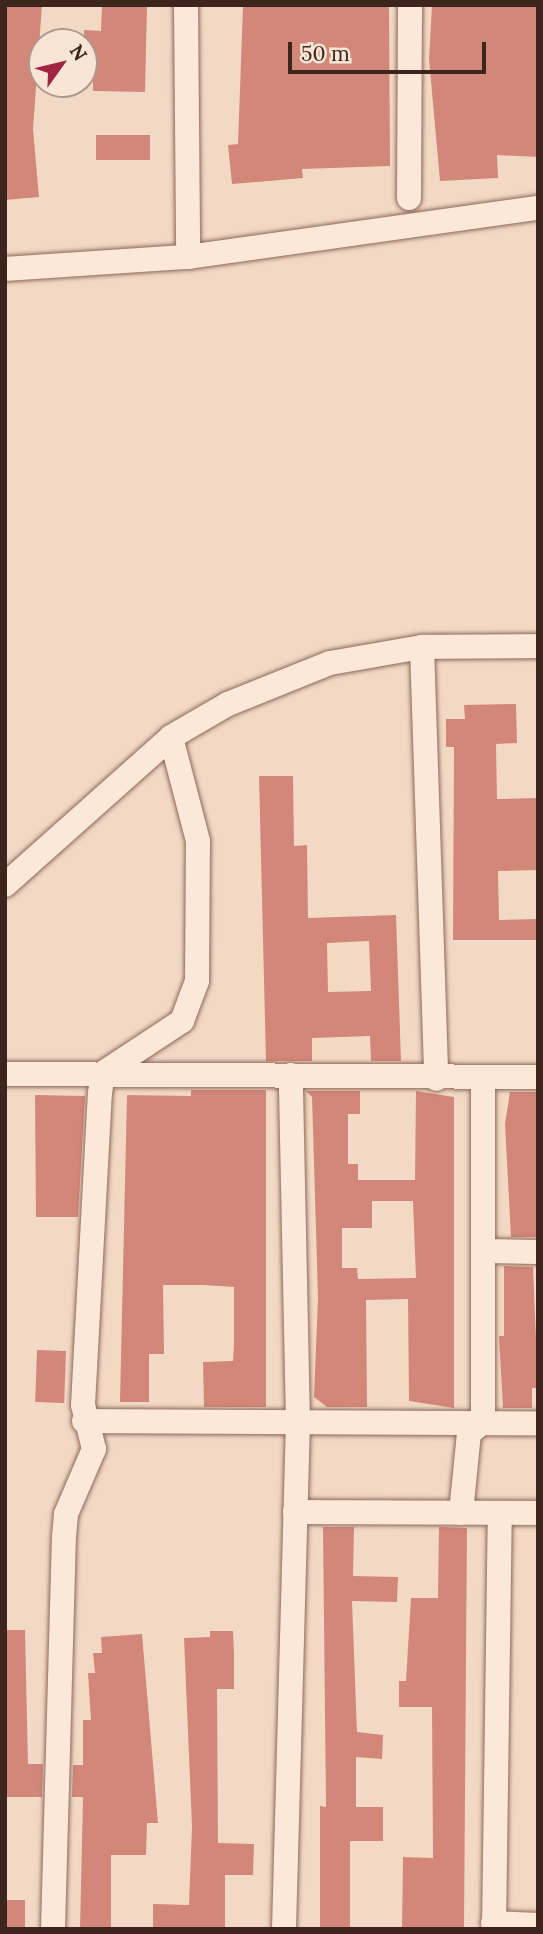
<!DOCTYPE html>
<style>
body{margin:0}
#map{position:relative;width:543px;height:1934px;overflow:hidden;background:#f2d9c5;font-family:Lora,serif}
div>[style]{position:absolute}
.building>*{inset:0;background:#d38778;transform-origin:0 0}
.roads{filter:drop-shadow(0 0 2px #8e6859) drop-shadow(0 0 2px #8e6859)}
.minor>*{height:24px;margin:-12px;padding:0 12px;transform-origin:12px;border-radius:12px;background:#fbe8d9}
span{translate:-50% -50%;white-space:nowrap;text-align:center;line-height:1.15;-webkit-text-stroke:6px #f8e5d5;paint-order:stroke}
.frame{position:absolute;inset:0;border:7px solid #3d251e;pointer-events:none}
.north{position:absolute;left:28px;top:28px;width:70px;height:70px;box-sizing:border-box;background:#f8e5d5;border:2px solid #ad988c;border-radius:50%;rotate:56deg;font-size:19px;font-weight:700;line-height:28px;text-align:center;color:#3d251e}
.north::after{content:'';display:block;margin:auto;width:24px;height:32px;background:#a22445;clip-path:polygon(50% 0,100% 100%,50% 72%,0 100%)}
.scale{position:absolute;left:288px;top:42px;width:198px;height:32px;box-sizing:border-box;border:4px solid #3d251e;border-top:0;padding-left:9px;font-size:21px;line-height:24px;white-space:nowrap;color:#3d251e;-webkit-text-stroke:5px #f8e5d5;paint-order:stroke}
</style>
<div id="map">
<div class="building">
<i style="clip-path:polygon(5px 5px,42px 5px,33px 129px,39px 197px,5px 200px)"></i>
<i style="clip-path:polygon(102px 5px,147px 6px,145px 92px,93px 91px,93px 53px,84px 53px,84px 30px,101px 31px)"></i>
<i style="clip-path:polygon(243px 5px,389px 5px,390px 166px,302px 169px,303px 178px,232px 184px,228px 145px,238px 144px)"></i>
<i style="clip-path:polygon(432px 5px,538px 5px,538px 157px,497px 155px,498px 178px,440px 181px,429px 59px)"></i>
<i style="left:96px;top:135px;width:54px;height:25px"></i>
<i style="clip-path:polygon(516px 704px,517px 743px,496px 744px,497px 799px,538px 798px,538px 870px,498px 871px,499px 920px,538px 919px,538px 940px,453px 940px,454px 747px,446px 747px,446px 719px,465px 719px,464px 705px)"></i>
<i style="clip-path:polygon(evenodd,259px 776px,293px 776px,294px 846px,307px 845px,308px 918px,396px 915px,401px 1061px,371px 1061px,370px 1036px,312px 1038px,312px 1061px,266px 1061px,259px 776px,369px 941px,371px 991px,328px 992px,327px 943px,369px 941px)"></i>
<i style="clip-path:polygon(191px 1090px,266px 1090px,266px 1407px,204px 1407px,203px 1362px,233px 1361px,234px 1344px,234px 1287px,204px 1285px,163px 1285px,164px 1354px,149px 1354px,149px 1402px,120px 1402px,127px 1095px,191px 1096px)"></i>
<i style="clip-path:polygon(evenodd,306px 1091px,360px 1091px,360px 1114px,348px 1114px,348px 1164px,358px 1164px,358px 1180px,415px 1180px,416px 1091px,454px 1097px,454px 1408px,409px 1401px,408px 1299px,366px 1300px,367px 1407px,327px 1407px,314px 1397px,318px 1298px,312px 1097px,306px 1091px,372px 1201px,413px 1201px,416px 1278px,358px 1279px,357px 1268px,342px 1268px,342px 1228px,372px 1228px,372px 1201px)"></i>
<i style="clip-path:polygon(510px 1092px,538px 1092px,538px 1237px,511px 1237px,505px 1124px)"></i>
<i style="clip-path:polygon(35px 1095px,85px 1096px,78px 1217px,36px 1217px)"></i>
<i style="clip-path:polygon(504px 1266px,533px 1267px,538px 1388px,532px 1388px,532px 1408px,503px 1408px,499px 1336px,504px 1336px)"></i>
<i style="left:37px;top:1350px;width:29px;height:52px;rotate:2deg"></i>
<i style="clip-path:polygon(323px 1527px,354px 1527px,353px 1576px,398px 1577px,397px 1602px,352px 1601px,357px 1732px,383px 1735px,382px 1759px,356px 1757px,356px 1807px,383px 1807px,383px 1841px,350px 1841px,350px 1929px,320px 1929px,320px 1806px,326px 1807px)"></i>
<i style="clip-path:polygon(439px 1527px,467px 1528px,464px 1929px,402px 1928px,403px 1857px,433px 1858px,432px 1707px,399px 1707px,399px 1681px,406px 1681px,411px 1598px,438px 1598px)"></i>
<i style="clip-path:polygon(5px 1630px,25px 1630px,28px 1764px,43px 1764px,42px 1797px,5px 1797px)"></i>
<i style="clip-path:polygon(210px 1631px,233px 1631px,234px 1653px,234px 1689px,217px 1689px,218px 1843px,254px 1844px,253px 1875px,225px 1875px,225px 1929px,153px 1928px,153px 1904px,189px 1905px,192px 1826px,184px 1638px,210px 1637px)"></i>
<i style="clip-path:polygon(142px 1634px,158px 1823px,147px 1823px,146px 1855px,111px 1855px,111px 1929px,80px 1929px,83px 1797px,72px 1797px,73px 1765px,83px 1765px,83px 1720px,91px 1720px,88px 1673px,95px 1673px,93px 1653px,102px 1653px,101px 1637px)"></i>
<i style="left:5px;top:1900px;width:20px;height:29px"></i>
</div>
<div class="roads">
<div class="minor">
<i style="left:186px;top:5px;width:252px;rotate:89.5deg"></i>
<i style="left:409px;top:198px;width:193px;rotate:-89.7deg"></i>
<i style="left:5px;top:269px;width:183px;rotate:-3.8deg"></i>
<i style="left:188px;top:257px;width:353px;rotate:-8deg"></i>
<i style="left:422px;top:647px;width:432px;rotate:88.1deg"></i>
<i style="left:5px;top:885px;width:222px;rotate:-41.7deg"></i>
<i style="left:171px;top:737px;width:66px;rotate:-30.1deg"></i>
<i style="left:228px;top:704px;width:110px;rotate:-21.9deg"></i>
<i style="left:330px;top:663px;width:93px;rotate:-9.9deg"></i>
<i style="left:422px;top:647px;width:116px;rotate:-0.5deg"></i>
<i style="left:5px;top:1074px;width:533px;rotate:0.32deg"></i>
<i style="left:486px;top:1251px;width:52px;rotate:1.1deg"></i>
<i style="left:84px;top:1421px;width:454px;rotate:0.3deg"></i>
<i style="left:295px;top:1512px;width:243px;rotate:0.2deg"></i>
<i style="left:461px;top:1513px;width:80px;rotate:-84.3deg"></i>
<i style="left:469px;top:1433px;width:18px;rotate:-38deg"></i>
<i style="left:483px;top:1422px;width:343px;rotate:-90deg"></i>
<i style="left:493px;top:1923px;width:45px;rotate:2.5deg"></i>
<i style="left:53px;top:1929px;width:392px;rotate:-88.4deg"></i>
<i style="left:64px;top:1537px;width:23px;rotate:-85deg"></i>
<i style="left:66px;top:1514px;width:71px;rotate:-66.7deg"></i>
<i style="left:94px;top:1449px;width:45px;rotate:-104deg"></i>
<i style="left:83px;top:1405px;width:312px;rotate:-86.9deg"></i>
<i style="left:100px;top:1093px;width:20px;rotate:-81deg"></i>
<i style="left:103px;top:1073px;width:95px;rotate:-33.4deg"></i>
<i style="left:182px;top:1021px;width:43px;rotate:-69.4deg"></i>
<i style="left:197px;top:981px;width:140px;rotate:-89.6deg"></i>
<i style="left:198px;top:841px;width:107px;rotate:-104.6deg"></i>
<i style="left:284px;top:1929px;width:506px;rotate:-88.42deg"></i>
<i style="left:298px;top:1423px;width:348px;rotate:-91.2deg"></i>
<i style="left:494px;top:1929px;width:416px;rotate:-89.2deg"></i>
</div>
</div>
<div class="frame"></div>
<div class="north">N</div>
<div class="scale">50 m</div>
</div>
